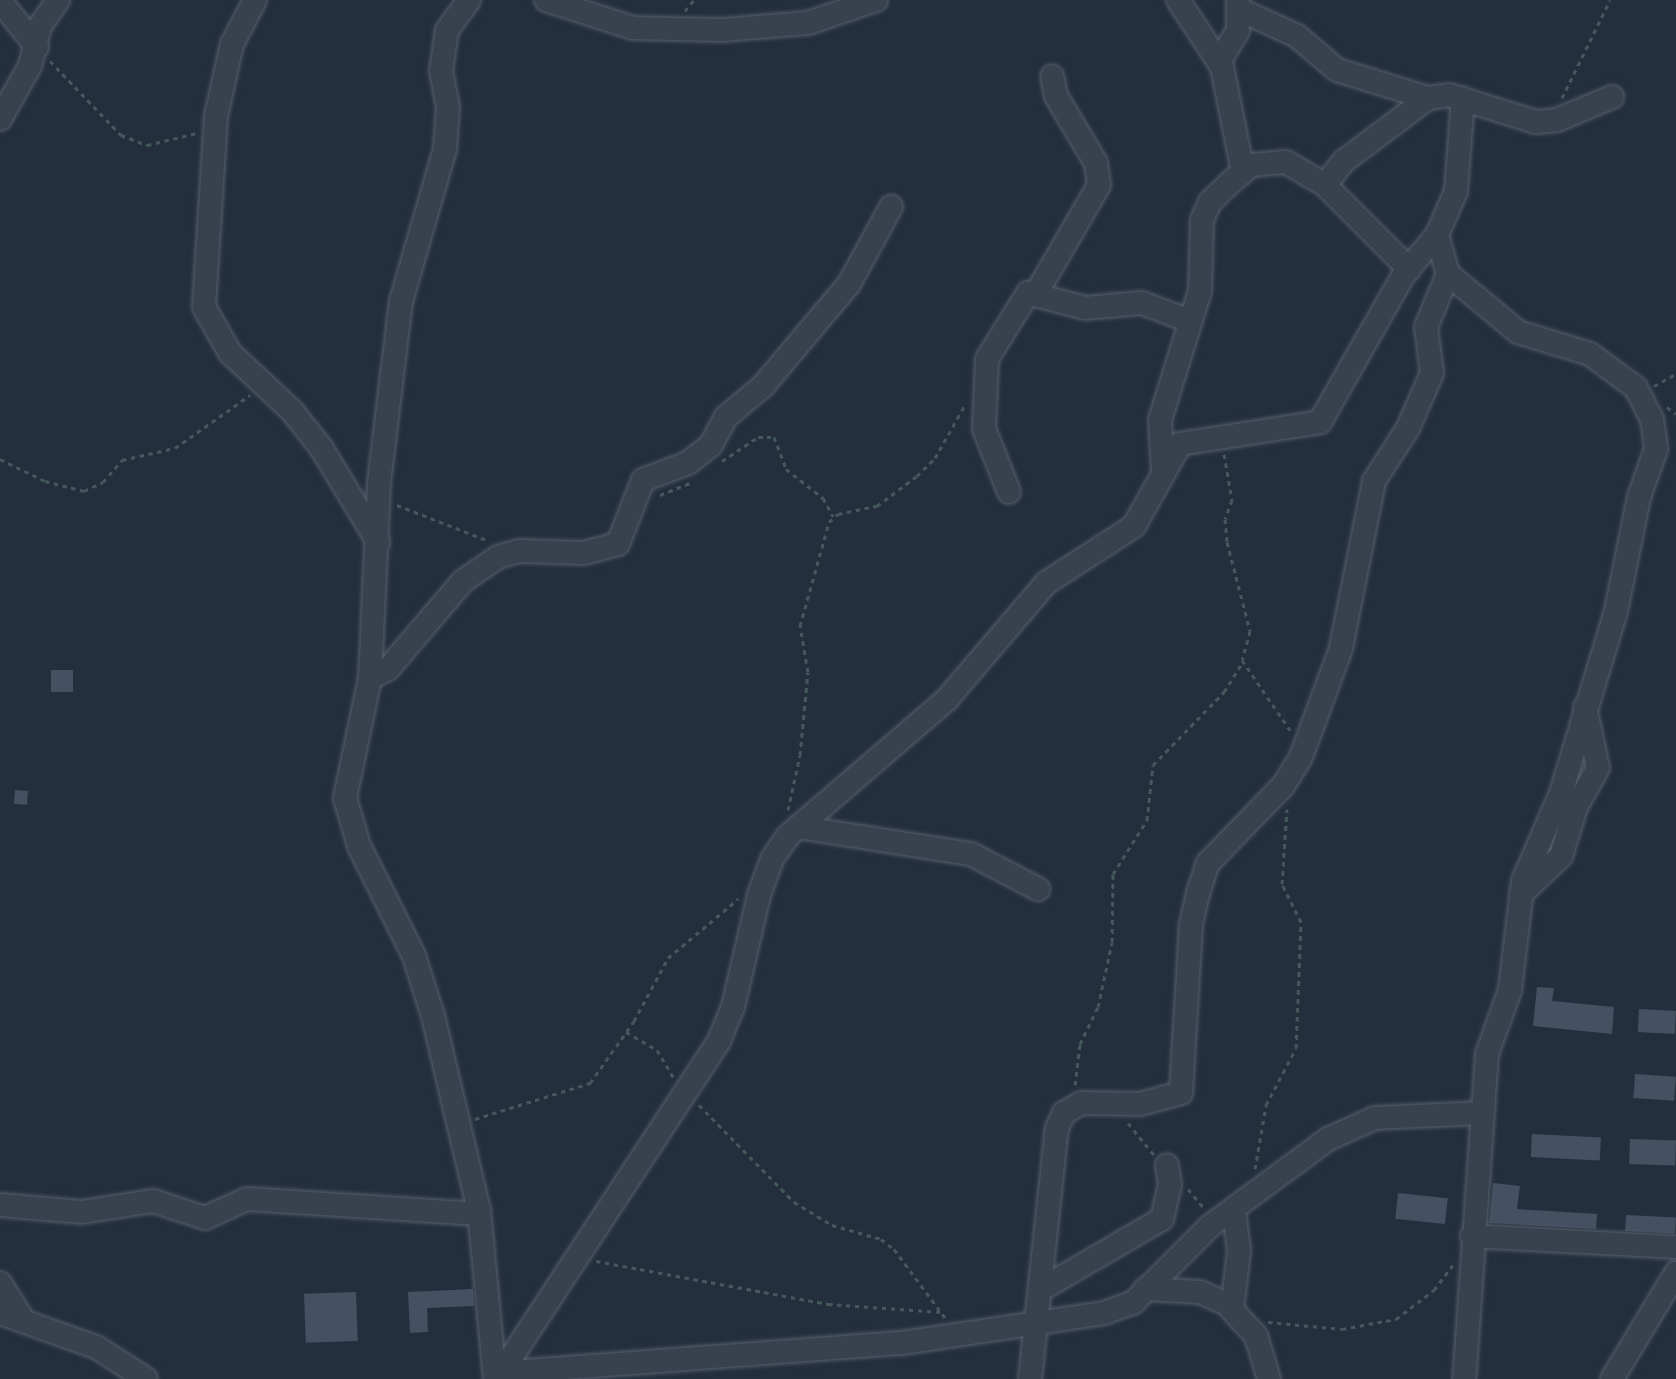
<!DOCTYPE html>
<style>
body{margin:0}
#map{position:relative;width:1676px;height:1379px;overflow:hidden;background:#242f3e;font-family:"DM Sans",sans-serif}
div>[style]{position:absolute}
.building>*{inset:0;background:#455162;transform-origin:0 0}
.path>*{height:3px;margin-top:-1.5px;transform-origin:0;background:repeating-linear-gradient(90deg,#44595c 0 4.5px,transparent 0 9px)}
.roads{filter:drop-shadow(0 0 2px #565f6c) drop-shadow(0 0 2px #565f6c)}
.minor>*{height:22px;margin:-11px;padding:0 11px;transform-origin:11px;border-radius:11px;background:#38414e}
span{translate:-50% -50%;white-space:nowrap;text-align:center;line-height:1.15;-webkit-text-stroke:6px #1d2633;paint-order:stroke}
</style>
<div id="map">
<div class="building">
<i style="left:51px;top:670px;width:22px;height:22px"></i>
<i style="left:15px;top:790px;width:13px;height:14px;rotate:4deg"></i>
<i style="clip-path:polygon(1537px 987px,1554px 988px,1552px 1001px,1614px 1007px,1612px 1034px,1533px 1026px)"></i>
<i style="left:1639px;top:1009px;width:37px;height:23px;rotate:3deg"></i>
<i style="left:1635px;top:1074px;width:41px;height:24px;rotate:4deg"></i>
<i style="left:1532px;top:1134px;width:69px;height:23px;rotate:3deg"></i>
<i style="left:1630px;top:1139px;width:46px;height:25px;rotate:2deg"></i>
<i style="clip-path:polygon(1493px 1183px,1520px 1186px,1517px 1209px,1597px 1214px,1596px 1229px,1489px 1223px)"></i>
<i style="left:1398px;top:1193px;width:50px;height:26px;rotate:6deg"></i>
<i style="left:1626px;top:1215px;width:50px;height:16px;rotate:3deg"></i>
<i style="clip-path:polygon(473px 1289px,474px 1306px,427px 1308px,428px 1332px,410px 1333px,408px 1292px)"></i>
<i style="left:356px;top:1292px;width:49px;height:52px;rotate:88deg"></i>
</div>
<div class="path">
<i style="left:685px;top:11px;width:14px;rotate:-51deg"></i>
<i style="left:50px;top:61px;width:103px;rotate:46.2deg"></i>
<i style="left:121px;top:135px;width:28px;rotate:21deg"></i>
<i style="left:147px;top:145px;width:51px;rotate:-13.5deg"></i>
<i style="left:1562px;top:98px;width:109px;rotate:-63.9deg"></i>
<i style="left:1654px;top:386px;width:25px;rotate:-29deg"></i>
<i style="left:1667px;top:407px;width:11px;rotate:38deg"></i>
<i style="left:1224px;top:454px;width:47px;rotate:80.1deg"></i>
<i style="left:1232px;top:500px;width:20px;rotate:110deg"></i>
<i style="left:1225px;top:519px;width:23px;rotate:85deg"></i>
<i style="left:1227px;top:542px;width:92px;rotate:75.5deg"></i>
<i style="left:1250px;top:631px;width:30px;rotate:105deg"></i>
<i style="left:1242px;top:660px;width:85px;rotate:55.6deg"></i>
<i style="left:0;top:459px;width:50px;rotate:26.1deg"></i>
<i style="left:45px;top:481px;width:40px;rotate:14.4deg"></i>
<i style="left:84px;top:491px;width:21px;rotate:-25deg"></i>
<i style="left:103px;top:482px;width:29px;rotate:-49deg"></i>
<i style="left:122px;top:460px;width:54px;rotate:-12.8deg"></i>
<i style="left:175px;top:448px;width:92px;rotate:-35.2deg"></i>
<i style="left:722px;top:461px;width:43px;rotate:-33.7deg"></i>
<i style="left:758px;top:437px;width:16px"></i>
<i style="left:774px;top:437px;width:34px;rotate:69deg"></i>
<i style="left:786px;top:469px;width:47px;rotate:38.1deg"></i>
<i style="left:823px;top:498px;width:21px;rotate:61deg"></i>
<i style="left:660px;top:495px;width:32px;rotate:-22deg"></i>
<i style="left:397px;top:505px;width:99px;rotate:21.4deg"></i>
<i style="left:788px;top:810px;width:56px;rotate:-77.7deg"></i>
<i style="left:800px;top:755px;width:83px;rotate:-84.5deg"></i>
<i style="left:808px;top:672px;width:47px;rotate:-99.9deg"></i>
<i style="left:800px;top:626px;width:108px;rotate:-74.4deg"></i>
<i style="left:829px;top:522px;width:12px;rotate:-42deg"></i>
<i style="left:838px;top:514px;width:40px;rotate:-12deg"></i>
<i style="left:877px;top:506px;width:50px;rotate:-36.9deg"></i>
<i style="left:917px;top:476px;width:25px;rotate:-45deg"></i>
<i style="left:935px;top:458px;width:63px;rotate:-60.6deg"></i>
<i style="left:626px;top:1032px;width:36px;rotate:30deg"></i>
<i style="left:657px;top:1050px;width:33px;rotate:59deg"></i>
<i style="left:1075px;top:1085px;width:41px;rotate:-83deg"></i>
<i style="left:1080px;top:1044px;width:41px;rotate:-64.1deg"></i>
<i style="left:1098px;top:1007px;width:66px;rotate:-77.8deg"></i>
<i style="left:1112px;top:942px;width:68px;rotate:-89.2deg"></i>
<i style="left:1113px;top:874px;width:64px;rotate:-57.8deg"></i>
<i style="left:1147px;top:820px;width:55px;rotate:-83.8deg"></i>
<i style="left:1153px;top:765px;width:102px;rotate:-45.8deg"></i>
<i style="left:1224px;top:692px;width:36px;rotate:-58deg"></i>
<i style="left:699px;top:1105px;width:136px;rotate:45.6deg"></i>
<i style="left:794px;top:1202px;width:44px;rotate:31.2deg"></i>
<i style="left:832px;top:1225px;width:51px;rotate:15.9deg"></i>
<i style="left:881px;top:1239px;width:16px;rotate:38deg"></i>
<i style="left:894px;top:1249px;width:87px;rotate:53.4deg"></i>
<i style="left:475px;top:1119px;width:121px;rotate:-17.4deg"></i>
<i style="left:590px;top:1083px;width:76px;rotate:-54.6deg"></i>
<i style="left:634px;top:1021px;width:72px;rotate:-61.6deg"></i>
<i style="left:668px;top:958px;width:92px;rotate:-40.1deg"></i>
<i style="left:1128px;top:1123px;width:41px;rotate:50.9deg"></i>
<i style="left:1255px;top:1169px;width:65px;rotate:-80.2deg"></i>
<i style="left:1266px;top:1105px;width:64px;rotate:-62.2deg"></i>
<i style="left:1296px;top:1048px;width:126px;rotate:-87.7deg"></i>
<i style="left:1301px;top:922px;width:42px;rotate:-116.6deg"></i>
<i style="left:1282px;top:884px;width:75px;rotate:-86.2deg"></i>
<i style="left:1188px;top:1189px;width:26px;rotate:50deg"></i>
<i style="left:596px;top:1261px;width:236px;rotate:10.5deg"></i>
<i style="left:828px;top:1304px;width:113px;rotate:4deg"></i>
<i style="left:1268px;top:1322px;width:74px;rotate:5.4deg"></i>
<i style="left:1342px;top:1329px;width:55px;rotate:-10.5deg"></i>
<i style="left:1396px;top:1319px;width:48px;rotate:-37.3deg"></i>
<i style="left:1434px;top:1290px;width:31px;rotate:-53deg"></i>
</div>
<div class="roads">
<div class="minor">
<i style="left:255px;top:0;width:50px;rotate:117.6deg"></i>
<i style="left:232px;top:44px;width:74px;rotate:102.5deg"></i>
<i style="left:216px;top:116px;width:191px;rotate:93.6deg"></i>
<i style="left:204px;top:307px;width:53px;rotate:60.5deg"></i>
<i style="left:230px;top:353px;width:85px;rotate:43.1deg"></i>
<i style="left:292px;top:411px;width:48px;rotate:51.7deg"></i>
<i style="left:322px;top:449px;width:109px;rotate:58.9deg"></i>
<i style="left:469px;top:0;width:37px;rotate:126deg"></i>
<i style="left:447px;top:30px;width:41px;rotate:98.3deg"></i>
<i style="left:441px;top:71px;width:37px;rotate:79deg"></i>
<i style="left:448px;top:107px;width:42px;rotate:94.1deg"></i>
<i style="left:445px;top:149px;width:158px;rotate:106.1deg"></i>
<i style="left:401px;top:301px;width:182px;rotate:96.9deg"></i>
<i style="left:379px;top:482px;width:196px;rotate:92.6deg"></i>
<i style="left:370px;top:678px;width:123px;rotate:101.8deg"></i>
<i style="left:345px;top:798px;width:50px;rotate:73.7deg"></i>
<i style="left:359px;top:846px;width:123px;rotate:63.4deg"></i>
<i style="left:414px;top:956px;width:63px;rotate:72.4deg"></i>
<i style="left:433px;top:1016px;width:199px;rotate:76.7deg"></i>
<i style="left:479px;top:1210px;width:170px;rotate:84.6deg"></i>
<i style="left:546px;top:0;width:91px;rotate:17.8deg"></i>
<i style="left:633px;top:28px;width:89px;rotate:1.3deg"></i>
<i style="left:722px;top:30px;width:86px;rotate:-4.7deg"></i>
<i style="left:808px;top:23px;width:72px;rotate:-18.7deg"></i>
<i style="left:1178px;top:0;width:80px;rotate:56.7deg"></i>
<i style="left:1222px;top:67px;width:107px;rotate:78.7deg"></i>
<i style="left:0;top:1px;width:59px;rotate:51.2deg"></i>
<i style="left:1238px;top:9px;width:65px;rotate:24.6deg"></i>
<i style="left:1297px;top:36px;width:52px;rotate:40.4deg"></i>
<i style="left:1337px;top:70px;width:95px;rotate:17.1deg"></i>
<i style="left:1219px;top:62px;width:37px;rotate:-59deg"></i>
<i style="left:1238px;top:30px;width:30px;rotate:-90deg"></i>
<i style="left:0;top:119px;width:61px;rotate:-60.5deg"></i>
<i style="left:30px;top:66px;width:41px;rotate:-76deg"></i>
<i style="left:40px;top:26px;width:32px;rotate:-55deg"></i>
<i style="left:1325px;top:185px;width:31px;rotate:-52deg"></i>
<i style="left:1344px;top:161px;width:105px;rotate:-36.9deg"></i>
<i style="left:1428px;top:98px;width:21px;rotate:-8deg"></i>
<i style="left:1449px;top:95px;width:91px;rotate:17.2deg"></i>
<i style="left:1536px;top:122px;width:21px;rotate:-5deg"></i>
<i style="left:1557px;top:120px;width:60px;rotate:-22.7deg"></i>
<i style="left:1448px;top:274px;width:91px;rotate:39.6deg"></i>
<i style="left:1518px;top:332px;width:75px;rotate:17deg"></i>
<i style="left:1590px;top:354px;width:57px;rotate:36.5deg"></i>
<i style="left:1636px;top:388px;width:35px;rotate:63deg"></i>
<i style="left:1652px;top:419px;width:30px;rotate:82deg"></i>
<i style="left:1656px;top:449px;width:51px;rotate:109.5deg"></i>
<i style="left:1639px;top:497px;width:116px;rotate:101.4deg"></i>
<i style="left:1616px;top:611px;width:190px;rotate:106.8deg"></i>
<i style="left:1561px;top:793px;width:96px;rotate:113.4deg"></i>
<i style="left:1523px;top:881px;width:110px;rotate:96.8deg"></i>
<i style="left:1510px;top:990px;width:68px;rotate:109.8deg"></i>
<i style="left:1487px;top:1054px;width:326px;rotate:94deg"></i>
<i style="left:1037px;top:292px;width:124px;rotate:-59.9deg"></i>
<i style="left:1099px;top:185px;width:22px;rotate:-98deg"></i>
<i style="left:1096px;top:163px;width:78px;rotate:-120.8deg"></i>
<i style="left:1056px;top:96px;width:20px;rotate:-101deg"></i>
<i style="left:1163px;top:471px;width:51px;rotate:-93.4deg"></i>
<i style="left:1160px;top:420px;width:135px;rotate:-72.8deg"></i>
<i style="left:1200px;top:291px;width:71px;rotate:-88.4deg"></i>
<i style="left:1202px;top:220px;width:20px;rotate:-66deg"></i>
<i style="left:1210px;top:202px;width:29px;rotate:-44deg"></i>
<i style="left:1231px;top:182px;width:26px;rotate:-40deg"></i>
<i style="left:1251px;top:165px;width:35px;rotate:-5deg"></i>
<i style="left:1286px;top:162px;width:45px;rotate:30.5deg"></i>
<i style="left:1325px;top:185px;width:119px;rotate:45deg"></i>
<i style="left:1009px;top:492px;width:68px;rotate:-111.6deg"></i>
<i style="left:984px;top:429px;width:70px;rotate:-87.5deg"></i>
<i style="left:987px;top:359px;width:78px;rotate:-58.2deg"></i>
<i style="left:1028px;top:293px;width:59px;rotate:14.7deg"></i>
<i style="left:1085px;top:308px;width:57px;rotate:-5deg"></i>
<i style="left:1142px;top:303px;width:51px;rotate:20.6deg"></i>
<i style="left:370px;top:678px;width:20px;rotate:-27deg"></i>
<i style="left:388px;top:669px;width:116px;rotate:-49.6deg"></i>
<i style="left:463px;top:581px;width:42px;rotate:-34.4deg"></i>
<i style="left:498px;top:557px;width:22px;rotate:-16deg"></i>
<i style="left:519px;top:551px;width:65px;rotate:1.8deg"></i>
<i style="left:584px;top:553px;width:35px;rotate:-15deg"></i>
<i style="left:618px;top:544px;width:69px;rotate:-68.7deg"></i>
<i style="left:643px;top:480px;width:48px;rotate:-20.7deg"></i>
<i style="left:688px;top:463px;width:29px;rotate:-38deg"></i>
<i style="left:711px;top:445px;width:32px;rotate:-62deg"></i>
<i style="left:726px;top:417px;width:48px;rotate:-40deg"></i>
<i style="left:763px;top:386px;width:133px;rotate:-49.9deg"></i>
<i style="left:849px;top:284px;width:88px;rotate:-61.4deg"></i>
<i style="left:798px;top:827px;width:175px;rotate:8.9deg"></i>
<i style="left:971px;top:854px;width:76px;rotate:27.6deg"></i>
<i style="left:1521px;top:894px;width:55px;rotate:-43.5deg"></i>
<i style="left:1561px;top:856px;width:51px;rotate:-73deg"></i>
<i style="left:1576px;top:807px;width:45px;rotate:-60.6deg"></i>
<i style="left:1598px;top:768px;width:62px;rotate:-102deg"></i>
<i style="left:0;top:1205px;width:82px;rotate:4.9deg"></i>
<i style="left:82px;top:1212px;width:72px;rotate:-8.8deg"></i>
<i style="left:153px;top:1201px;width:55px;rotate:18.1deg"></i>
<i style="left:205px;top:1218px;width:46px;rotate:-24.3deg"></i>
<i style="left:247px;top:1199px;width:232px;rotate:3.7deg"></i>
<i style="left:1234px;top:1209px;width:42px;rotate:83.2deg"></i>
<i style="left:1239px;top:1251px;width:59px;rotate:96.8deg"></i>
<i style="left:1232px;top:1310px;width:35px;rotate:47deg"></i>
<i style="left:1256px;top:1336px;width:45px;rotate:73.2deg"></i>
<i style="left:1472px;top:1236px;width:204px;rotate:3.1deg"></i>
<i style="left:0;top:1283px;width:44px;rotate:58.1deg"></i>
<i style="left:1145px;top:1289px;width:55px;rotate:3.1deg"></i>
<i style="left:1200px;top:1292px;width:35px;rotate:24deg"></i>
<i style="left:1040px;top:1290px;width:141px;rotate:-30.2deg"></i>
<i style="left:1162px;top:1219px;width:35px;rotate:-77deg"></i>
<i style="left:1170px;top:1185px;width:20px;rotate:-99deg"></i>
<i style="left:0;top:1313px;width:102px;rotate:19.5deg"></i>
<i style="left:96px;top:1347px;width:59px;rotate:32.6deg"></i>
<i style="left:500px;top:1373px;width:403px;rotate:-4.3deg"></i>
<i style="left:902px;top:1343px;width:204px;rotate:-8.4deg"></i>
<i style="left:1104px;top:1313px;width:32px;rotate:-20deg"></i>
<i style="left:1134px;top:1302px;width:107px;rotate:-45deg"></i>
<i style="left:1210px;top:1226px;width:147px;rotate:-36.4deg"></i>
<i style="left:1328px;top:1139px;width:51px;rotate:-24.1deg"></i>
<i style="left:1375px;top:1118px;width:106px;rotate:-2.7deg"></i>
<i style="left:497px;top:1379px;width:404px;rotate:-56.7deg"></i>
<i style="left:719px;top:1041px;width:37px;rotate:-68deg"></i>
<i style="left:733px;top:1007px;width:115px;rotate:-76.9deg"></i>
<i style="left:759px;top:895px;width:38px;rotate:-70deg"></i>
<i style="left:772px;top:859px;width:28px;rotate:-55deg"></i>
<i style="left:788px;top:836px;width:210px;rotate:-40.7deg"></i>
<i style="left:947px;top:699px;width:153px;rotate:-49.5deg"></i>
<i style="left:1046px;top:583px;width:105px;rotate:-32.9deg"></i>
<i style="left:1134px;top:526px;width:94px;rotate:-60.7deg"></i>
<i style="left:1180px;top:444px;width:142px;rotate:-8.9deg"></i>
<i style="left:1320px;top:422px;width:170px;rotate:-60.4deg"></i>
<i style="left:1404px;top:274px;width:51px;rotate:-49.8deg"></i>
<i style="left:1437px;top:235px;width:48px;rotate:-66.6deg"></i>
<i style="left:1456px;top:191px;width:93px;rotate:-85.7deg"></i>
<i style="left:1030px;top:1379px;width:252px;rotate:-83.9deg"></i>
<i style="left:1057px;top:1128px;width:17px;rotate:-65deg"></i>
<i style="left:1064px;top:1113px;width:20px;rotate:-30deg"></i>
<i style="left:1081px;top:1103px;width:59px;rotate:1deg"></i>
<i style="left:1140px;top:1104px;width:42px;rotate:-15deg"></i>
<i style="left:1181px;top:1093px;width:169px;rotate:-86.6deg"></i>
<i style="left:1191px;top:924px;width:35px;rotate:-77deg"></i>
<i style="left:1199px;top:890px;width:28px;rotate:-72deg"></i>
<i style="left:1208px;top:863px;width:107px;rotate:-45.8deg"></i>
<i style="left:1283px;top:786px;width:34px;rotate:-58deg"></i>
<i style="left:1301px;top:757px;width:116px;rotate:-69.8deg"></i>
<i style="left:1341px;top:648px;width:170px;rotate:-78.8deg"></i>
<i style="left:1374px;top:481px;width:63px;rotate:-57.3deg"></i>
<i style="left:1408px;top:428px;width:60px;rotate:-66.4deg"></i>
<i style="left:1432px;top:373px;width:46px;rotate:-97.4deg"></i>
<i style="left:1426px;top:327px;width:57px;rotate:-67.5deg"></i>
<i style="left:1448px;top:274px;width:41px;rotate:-105.8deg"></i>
<i style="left:1612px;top:1379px;width:124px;rotate:-58.9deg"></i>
</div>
</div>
</div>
